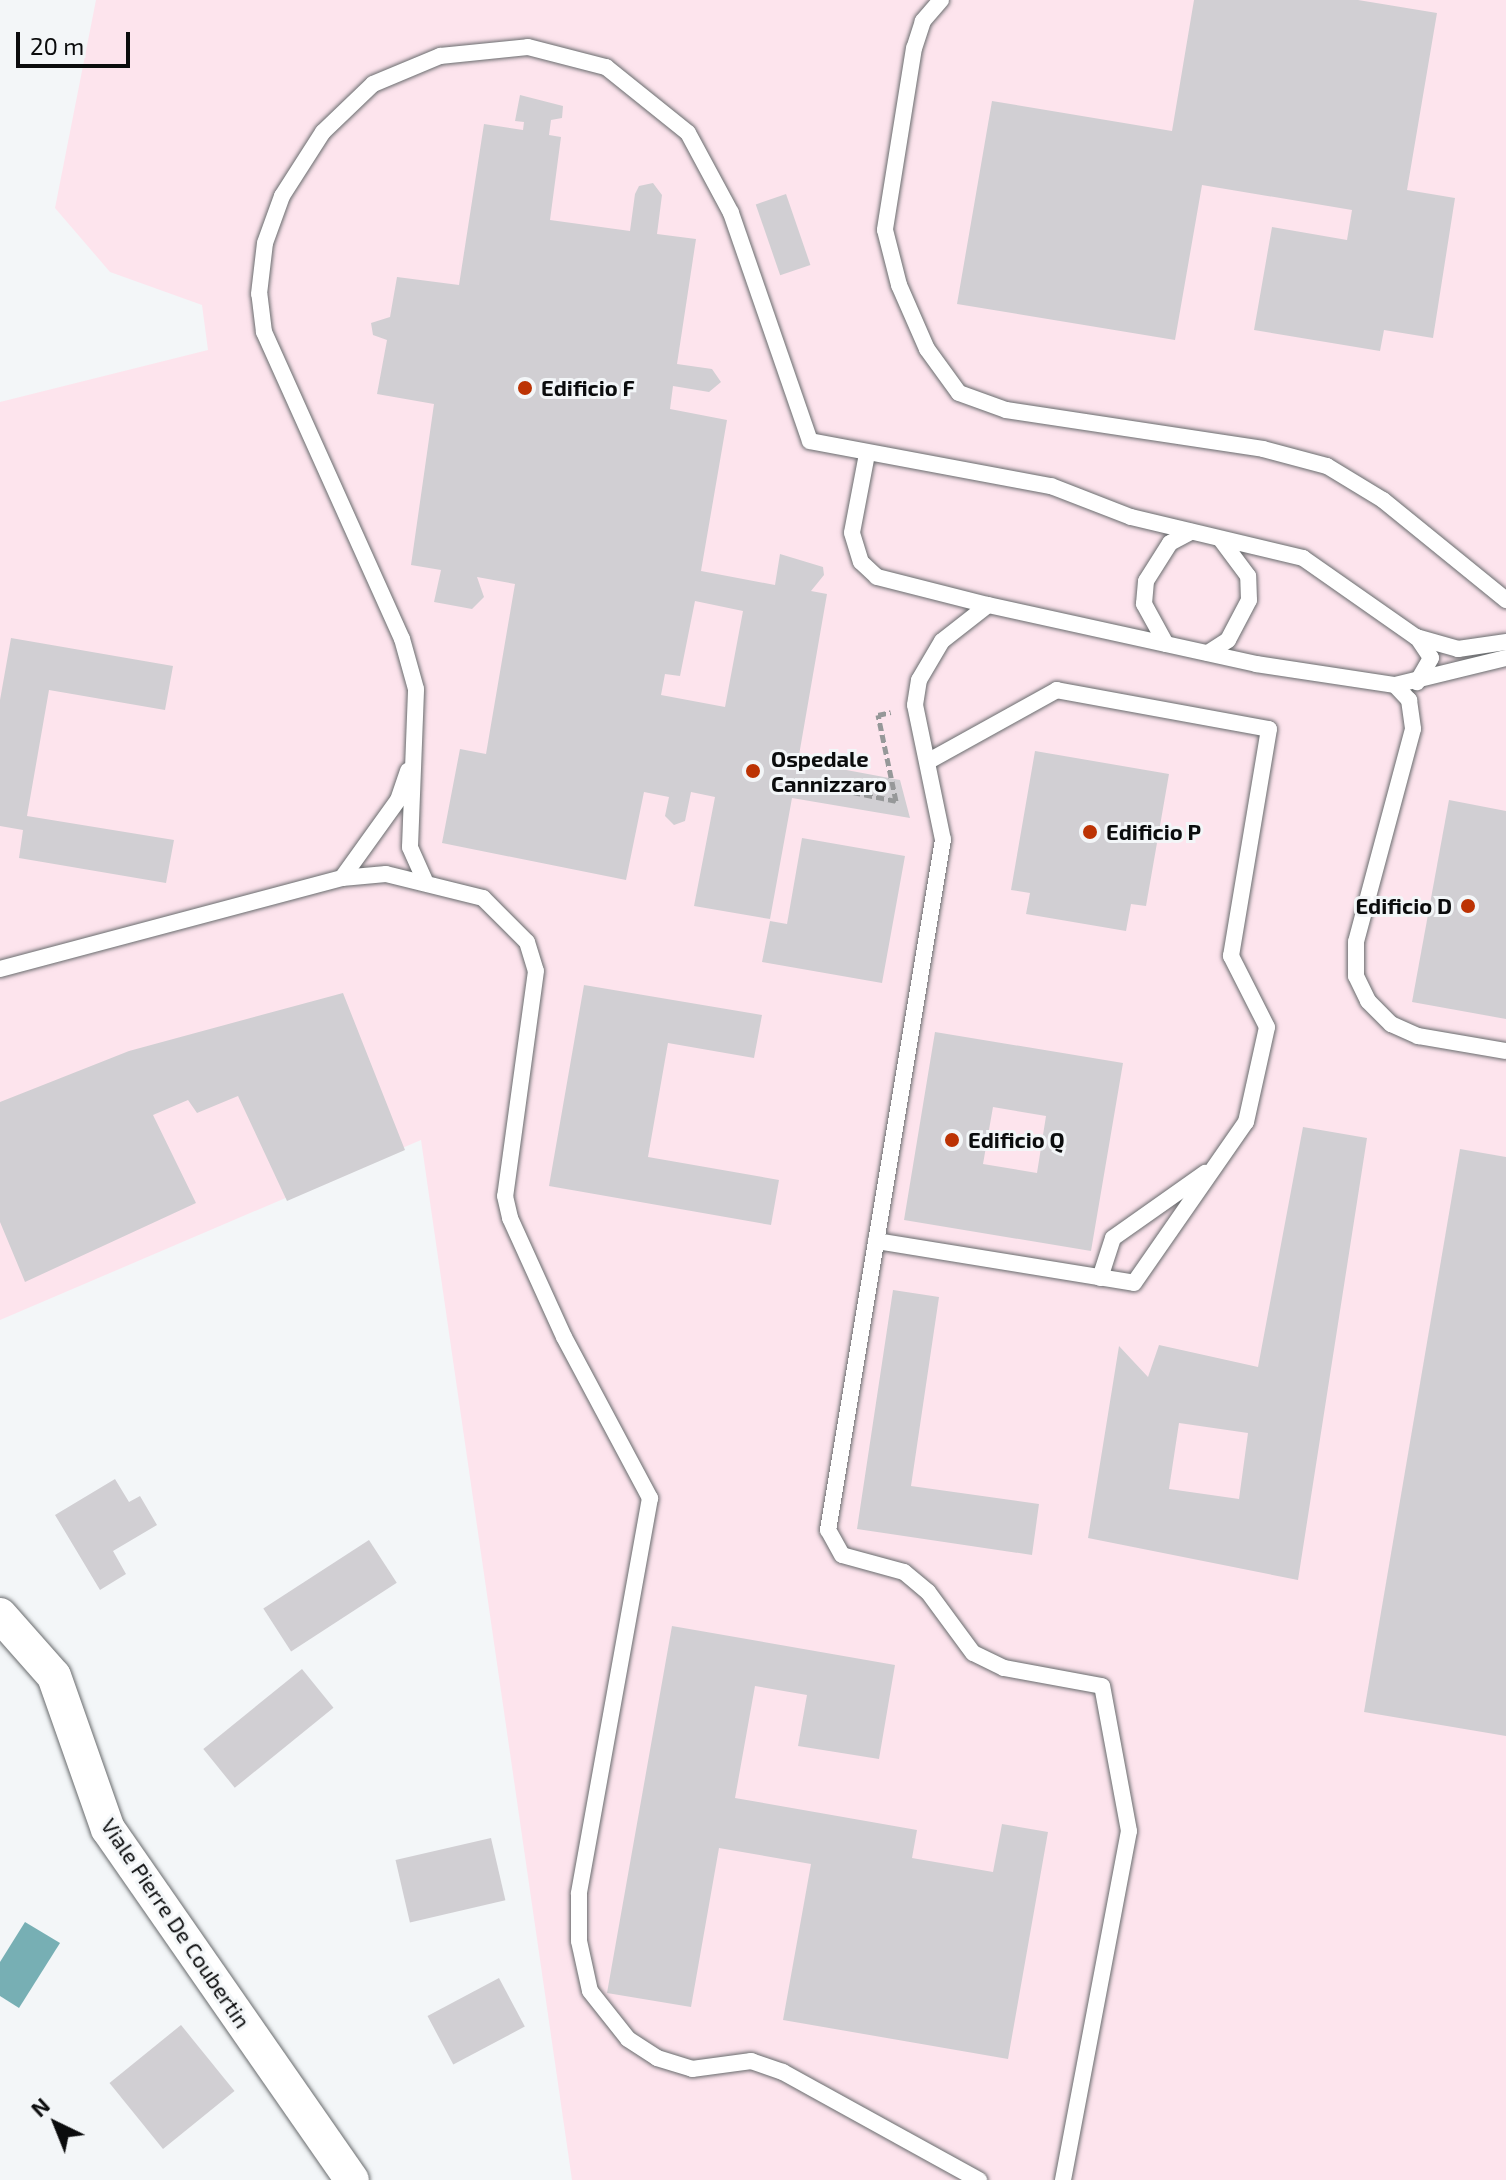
<!DOCTYPE html>
<style>
body{margin:0}
#map{position:relative;width:1506px;height:2180px;overflow:hidden;background:#f3f6f8;font-family:"Exo 2",sans-serif}
div>[style]{position:absolute}
.medical>*{inset:0;background:#fde4ed}
.water>*{inset:0;background:#77afb4}
.building>*{inset:0;background:#d1cfd3;transform-origin:0 0}
.path>*{height:5px;margin-top:-2.5px;transform-origin:0;background:repeating-linear-gradient(90deg,#969899 0 8px,transparent 0 12px)}
.roads{filter:drop-shadow(0 0 2px #696c6e) drop-shadow(0 0 2px #696c6e)}
.lane>*{height:16px;margin:-8px;padding:0 8px;transform-origin:8px;border-radius:8px;background:#fff}
.street>*{height:34px;margin:-17px;padding:0 17px;transform-origin:17px;border-radius:17px;background:#fff}
.dots>*{width:22px;height:22px;translate:-50% -50%;box-sizing:border-box;border:4px solid #f3f6f8;border-radius:50%}
span{translate:-50% -50%;white-space:nowrap;text-align:center;line-height:1.15;-webkit-text-stroke:6px #f3f6f8;paint-order:stroke}
.poi-label{font-size:22px;color:#0b0c0d;font-weight:700}
.left{translate:0 -50%;text-align:left}
.right{translate:-100% -50%;text-align:right}
.street-label{font-size:22px;color:#0b0c0d}
.north{position:absolute;left:16px;top:2084px;width:80px;height:80px;-webkit-text-stroke:6px #f3f6f8;paint-order:stroke;rotate:317deg;font-size:22px;font-weight:700;line-height:32px;text-align:center;color:#0b0c0d}
.north::after{content:'';display:block;margin:auto;width:28px;height:36px;background:#0b0c0d;clip-path:polygon(50% 0,100% 100%,50% 72%,0 100%)}
.scale{position:absolute;left:16px;top:32px;width:114px;height:36px;box-sizing:border-box;border:4px solid #0b0c0d;border-top:0;padding-left:10px;font-size:24px;line-height:28px;white-space:nowrap;color:#0b0c0d;-webkit-text-stroke:6px #f3f6f8;paint-order:stroke}
</style>
<div id="map">
<div class="medical">
<i style="clip-path:polygon(96px 0,1506px 0,1506px 2180px,572px 2180px,421px 1140px,0 1320px,0 402px,208px 350px,202px 305px,110px 272px,55px 208px)"></i>
</div>
<div class="water">
<i style="clip-path:polygon(25px 1922px,60px 1943px,19px 2008px,0 1996px,0 1962px)"></i>
</div>
<div class="building">
<i style="clip-path:polygon(1194px 0,1358px 0,1437px 13px,1407px 190px,1455px 198px,1433px 338px,1384px 330px,1380px 351px,1254px 330px,1272px 227px,1347px 240px,1352px 210px,1202px 185px,1175px 340px,957px 304px,992px 101px,1172px 131px)"></i>
<i style="clip-path:polygon(evenodd,520px 95px,563px 106px,562px 118px,551px 120px,549px 135px,561px 137px,550px 220px,630px 231px,635px 194px,639px 186px,653px 183px,662px 195px,657px 234px,696px 239px,677px 364px,712px 369px,721px 382px,709px 392px,673px 386px,670px 409px,727px 420px,701px 571px,775px 585px,780px 554px,823px 567px,824px 575px,811px 591px,827px 594px,798px 761px,900px 780px,910px 818px,792px 798px,770px 919px,694px 906px,715px 797px,691px 792px,685px 821px,674px 825px,665px 816px,669px 797px,644px 792px,626px 880px,442px 843px,460px 749px,486px 754px,515px 584px,477px 577px,484px 597px,472px 609px,434px 602px,441px 570px,411px 565px,434px 404px,377px 394px,387px 340px,373px 335px,371px 323px,390px 317px,397px 277px,459px 285px,484px 124px,523px 130px,524px 122px,515px 121px,520px 95px,695px 601px,743px 611px,725px 707px,661px 695px,665px 674px,680px 676px,695px 601px)"></i>
<i style="left:786px;top:194px;width:75px;height:32px;rotate:71deg"></i>
<i style="clip-path:polygon(11px 638px,173px 666px,165px 710px,49px 690px,27px 816px,174px 840px,166px 883px,19px 858px,23px 830px,0 826px,0 700px)"></i>
<i style="clip-path:polygon(1035px 751px,1169px 774px,1146px 906px,1131px 904px,1126px 931px,1026px 914px,1030px 893px,1011px 890px)"></i>
<i style="clip-path:polygon(1449px 800px,1506px 811px,1506px 1019px,1412px 1002px)"></i>
<i style="clip-path:polygon(802px 838px,905px 856px,882px 983px,762px 962px,770px 921px,787px 924px)"></i>
<i style="clip-path:polygon(584px 985px,762px 1015px,754px 1058px,668px 1043px,648px 1157px,779px 1180px,771px 1225px,549px 1186px)"></i>
<i style="clip-path:polygon(343px 993px,405px 1150px,287px 1201px,238px 1096px,197px 1113px,188px 1100px,153px 1115px,196px 1203px,25px 1282px,0 1222px,0 1102px,129px 1051px)"></i>
<i style="clip-path:polygon(evenodd,935px 1032px,1123px 1063px,1091px 1251px,904px 1220px,935px 1032px,993px 1107px,1046px 1116px,1037px 1173px,983px 1164px,993px 1107px)"></i>
<i style="clip-path:polygon(evenodd,1303px 1127px,1367px 1138px,1298px 1580px,1088px 1538px,1119px 1346px,1148px 1377px,1159px 1345px,1258px 1367px,1303px 1127px,1179px 1423px,1248px 1433px,1239px 1499px,1169px 1489px,1179px 1423px)"></i>
<i style="clip-path:polygon(1460px 1149px,1506px 1157px,1506px 1736px,1364px 1712px)"></i>
<i style="clip-path:polygon(893px 1290px,939px 1297px,911px 1486px,1039px 1504px,1032px 1555px,857px 1529px)"></i>
<i style="clip-path:polygon(115px 1479px,129px 1502px,140px 1496px,157px 1525px,113px 1551px,126px 1574px,100px 1590px,55px 1515px)"></i>
<i style="left:369px;top:1540px;width:51px;height:126px;rotate:57deg"></i>
<i style="clip-path:polygon(672px 1626px,895px 1665px,879px 1759px,798px 1746px,807px 1695px,755px 1686px,735px 1798px,917px 1830px,912px 1858px,993px 1872px,1002px 1824px,1048px 1832px,1008px 2059px,783px 2020px,811px 1864px,719px 1848px,691px 2007px,607px 1993px)"></i>
<i style="left:302px;top:1669px;width:50px;height:127px;rotate:51deg"></i>
<i style="left:491px;top:1838px;width:64px;height:98px;rotate:77deg"></i>
<i style="left:499px;top:1978px;width:55px;height:81px;rotate:62deg"></i>
<i style="left:181px;top:2025px;width:85px;height:92px;rotate:51deg"></i>
</div>
<div class="path">
<i style="left:794px;top:780px;width:104px;rotate:11.6deg"></i>
<i style="left:896px;top:801px;width:88px;rotate:-101.8deg"></i>
<i style="left:878px;top:715px;width:13px;rotate:-13deg"></i>
</div>
<div class="roads">
<div class="lane">
<i style="left:941px;top:0;width:28px;rotate:131deg"></i>
<i style="left:923px;top:21px;width:28px;rotate:108deg"></i>
<i style="left:914px;top:48px;width:184px;rotate:99.1deg"></i>
<i style="left:885px;top:230px;width:57px;rotate:75.7deg"></i>
<i style="left:899px;top:285px;width:70px;rotate:66.4deg"></i>
<i style="left:927px;top:349px;width:54px;rotate:54deg"></i>
<i style="left:959px;top:393px;width:50px;rotate:19.9deg"></i>
<i style="left:1006px;top:410px;width:260px;rotate:8.6deg"></i>
<i style="left:1263px;top:449px;width:66px;rotate:14.9deg"></i>
<i style="left:1327px;top:466px;width:66px;rotate:31.3deg"></i>
<i style="left:1383px;top:500px;width:159px;rotate:39.1deg"></i>
<i style="left:867px;top:454px;width:80px;rotate:100.8deg"></i>
<i style="left:852px;top:533px;width:30px;rotate:73deg"></i>
<i style="left:861px;top:562px;width:22px;rotate:43deg"></i>
<i style="left:877px;top:577px;width:114px;rotate:14.2deg"></i>
<i style="left:1417px;top:637px;width:25px;rotate:56deg"></i>
<i style="left:1431px;top:658px;width:28px;rotate:120deg"></i>
<i style="left:1166px;top:644px;width:46px;rotate:-118.8deg"></i>
<i style="left:1144px;top:604px;width:23px;rotate:-85deg"></i>
<i style="left:1146px;top:581px;width:45px;rotate:-57.7deg"></i>
<i style="left:1170px;top:543px;width:24px;rotate:-28deg"></i>
<i style="left:1208px;top:653px;width:24px;rotate:-33deg"></i>
<i style="left:1228px;top:640px;width:45px;rotate:-62.3deg"></i>
<i style="left:1249px;top:600px;width:24px;rotate:-92deg"></i>
<i style="left:1248px;top:576px;width:44px;rotate:-126.6deg"></i>
<i style="left:1395px;top:685px;width:21px;rotate:47deg"></i>
<i style="left:1409px;top:700px;width:29px;rotate:82deg"></i>
<i style="left:1413px;top:729px;width:220px;rotate:105deg"></i>
<i style="left:1356px;top:942px;width:34px;rotate:90deg"></i>
<i style="left:1356px;top:976px;width:28px;rotate:64deg"></i>
<i style="left:1368px;top:1001px;width:33px;rotate:45deg"></i>
<i style="left:1391px;top:1024px;width:30px;rotate:24deg"></i>
<i style="left:1418px;top:1036px;width:89px;rotate:9.7deg"></i>
<i style="left:342px;top:878px;width:96px;rotate:-54.3deg"></i>
<i style="left:398px;top:800px;width:31px;rotate:-71deg"></i>
<i style="left:425px;top:881px;width:37px;rotate:-114deg"></i>
<i style="left:410px;top:847px;width:158px;rotate:-87.8deg"></i>
<i style="left:416px;top:689px;width:52px;rotate:-105.6deg"></i>
<i style="left:402px;top:639px;width:337px;rotate:-114.2deg"></i>
<i style="left:264px;top:332px;width:38px;rotate:-97deg"></i>
<i style="left:259px;top:294px;width:51px;rotate:-83.3deg"></i>
<i style="left:265px;top:243px;width:50px;rotate:-70.1deg"></i>
<i style="left:282px;top:196px;width:76px;rotate:-57.4deg"></i>
<i style="left:323px;top:132px;width:69px;rotate:-43.8deg"></i>
<i style="left:373px;top:84px;width:73px;rotate:-22.7deg"></i>
<i style="left:440px;top:56px;width:88px;rotate:-5.8deg"></i>
<i style="left:528px;top:47px;width:81px;rotate:14.4deg"></i>
<i style="left:606px;top:67px;width:105px;rotate:38.8deg"></i>
<i style="left:688px;top:133px;width:91px;rotate:61.7deg"></i>
<i style="left:731px;top:213px;width:241px;rotate:70.9deg"></i>
<i style="left:810px;top:441px;width:245px;rotate:10.6deg"></i>
<i style="left:1051px;top:486px;width:86px;rotate:21.2deg"></i>
<i style="left:1131px;top:517px;width:177px;rotate:13.4deg"></i>
<i style="left:1303px;top:558px;width:138px;rotate:35deg"></i>
<i style="left:1416px;top:637px;width:44px;rotate:15.9deg"></i>
<i style="left:1458px;top:649px;width:49px;rotate:-8.3deg"></i>
<i style="left:0;top:969px;width:354px;rotate:-14.9deg"></i>
<i style="left:342px;top:878px;width:44px;rotate:-5.2deg"></i>
<i style="left:386px;top:874px;width:100px;rotate:13.9deg"></i>
<i style="left:483px;top:898px;width:62px;rotate:45deg"></i>
<i style="left:527px;top:942px;width:30px;rotate:73deg"></i>
<i style="left:536px;top:971px;width:227px;rotate:97.8deg"></i>
<i style="left:505px;top:1196px;width:23px;rotate:77deg"></i>
<i style="left:510px;top:1218px;width:131px;rotate:65.6deg"></i>
<i style="left:564px;top:1337px;width:183px;rotate:61.9deg"></i>
<i style="left:650px;top:1498px;width:402px;rotate:100.2deg"></i>
<i style="left:579px;top:1894px;width:47px;rotate:90deg"></i>
<i style="left:579px;top:1941px;width:51px;rotate:77.6deg"></i>
<i style="left:590px;top:1991px;width:61px;rotate:51.6deg"></i>
<i style="left:628px;top:2039px;width:35px;rotate:33deg"></i>
<i style="left:657px;top:2058px;width:37px;rotate:17deg"></i>
<i style="left:692px;top:2069px;width:60px;rotate:-7.7deg"></i>
<i style="left:751px;top:2061px;width:34px;rotate:19deg"></i>
<i style="left:783px;top:2072px;width:224px;rotate:28.9deg"></i>
<i style="left:876px;top:1241px;width:261px;rotate:9.2deg"></i>
<i style="left:1134px;top:1283px;width:196px;rotate:-55.2deg"></i>
<i style="left:1246px;top:1122px;width:97px;rotate:-77.5deg"></i>
<i style="left:1267px;top:1027px;width:80px;rotate:-116.9deg"></i>
<i style="left:1231px;top:956px;width:230px;rotate:-80.5deg"></i>
<i style="left:1269px;top:729px;width:216px;rotate:-169.6deg"></i>
<i style="left:1057px;top:690px;width:146px;rotate:151deg"></i>
<i style="left:1100px;top:1278px;width:42px;rotate:-72deg"></i>
<i style="left:1113px;top:1238px;width:113px;rotate:-35.2deg"></i>
<i style="left:1063px;top:2180px;width:355px;rotate:-79.3deg"></i>
<i style="left:1129px;top:1831px;width:147px;rotate:-100.5deg"></i>
<i style="left:1102px;top:1686px;width:100px;rotate:-169.6deg"></i>
<i style="left:1004px;top:1668px;width:34px;rotate:-154deg"></i>
<i style="left:973px;top:1653px;width:76px;rotate:-126.4deg"></i>
<i style="left:928px;top:1592px;width:31px;rotate:-140deg"></i>
<i style="left:904px;top:1572px;width:64px;rotate:-164.7deg"></i>
<i style="left:842px;top:1555px;width:29px;rotate:-119deg"></i>
<i style="left:828px;top:1530px;width:700px;rotate:-80.54deg"></i>
<i style="left:943px;top:840px;width:138px;rotate:-101.7deg"></i>
<i style="left:915px;top:705px;width:25px;rotate:-81deg"></i>
<i style="left:919px;top:680px;width:45px;rotate:-59.5deg"></i>
<i style="left:942px;top:641px;width:58px;rotate:-38deg"></i>
<i style="left:988px;top:605px;width:274px;rotate:12.4deg"></i>
<i style="left:1256px;top:664px;width:141px;rotate:8.6deg"></i>
<i style="left:1395px;top:685px;width:114px;rotate:-13.7deg"></i>
</div>
<div class="street">
<i style="left:0;top:1615px;width:81px;rotate:48.5deg"></i>
<i style="left:54px;top:1676px;width:162px;rotate:70.6deg"></i>
<i style="left:108px;top:1829px;width:427px;rotate:55.2deg"></i>
</div>
</div>
<div class="dots">
<i style="left:525px;top:388px;background:#bc3304"></i>
<i style="left:753px;top:771px;background:#bc3304"></i>
<i style="left:1090px;top:832px;background:#bc3304"></i>
<i style="left:1468px;top:906px;background:#bc3304"></i>
<i style="left:952px;top:1140px;background:#bc3304"></i>
</div>
<div class="poi-label">
<span class="left" style="left:541px;top:388px">Edificio F</span>
<span class="left" style="left:771px;top:771px">Ospedale<br>Cannizzaro</span>
<span class="left" style="left:1106px;top:832px">Edificio P</span>
<span class="right" style="left:1452px;top:906px">Edificio D</span>
<span class="left" style="left:968px;top:1140px">Edificio Q</span>
</div>
<div class="street-label">
<span style="left:176px;top:1923px;rotate:56deg">Viale Pierre De Coubertin</span>
</div>
<div class="north">N</div>
<div class="scale">20 m</div>
</div>
